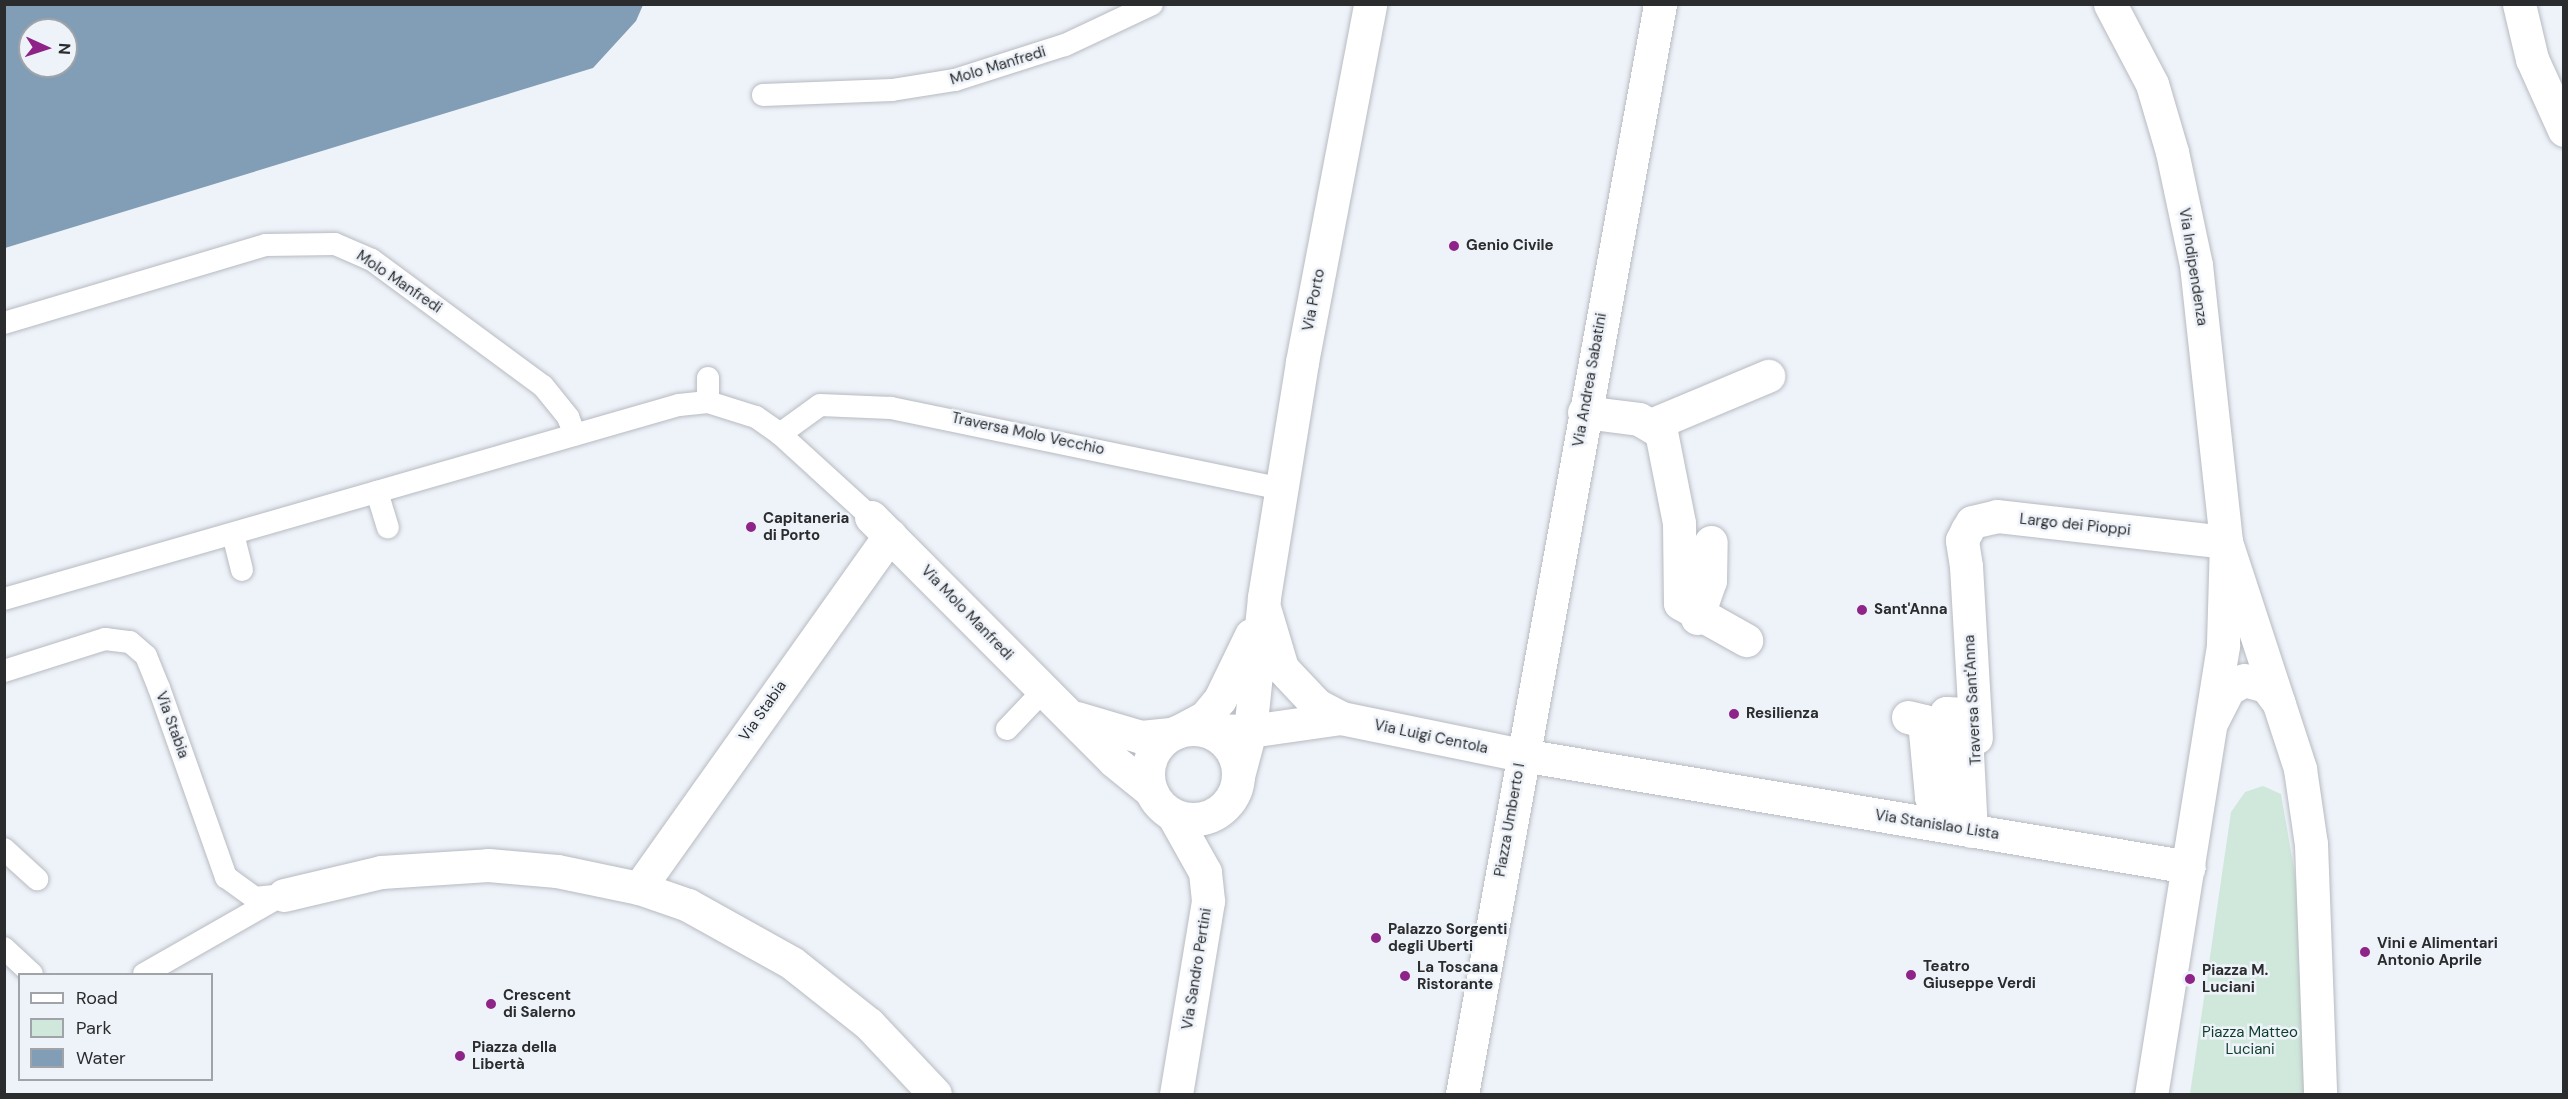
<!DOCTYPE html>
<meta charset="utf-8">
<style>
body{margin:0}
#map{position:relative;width:2568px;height:1099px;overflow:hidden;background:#eef2f9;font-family:"DM Sans",sans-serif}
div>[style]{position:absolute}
.green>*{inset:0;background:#d0e8db}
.water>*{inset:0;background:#829eb6}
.roads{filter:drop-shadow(0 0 2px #b7bbc1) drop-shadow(0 0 2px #b7bbc1)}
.service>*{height:22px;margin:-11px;padding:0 11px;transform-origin:11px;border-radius:11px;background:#fff}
.pedestrian>*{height:33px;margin:-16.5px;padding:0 16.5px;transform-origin:16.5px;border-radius:16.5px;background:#fff}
.minor>*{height:33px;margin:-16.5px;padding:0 16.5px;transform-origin:16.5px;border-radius:16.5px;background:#fff}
.tertiary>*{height:33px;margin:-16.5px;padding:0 16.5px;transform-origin:16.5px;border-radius:16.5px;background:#fff}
.secondary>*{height:33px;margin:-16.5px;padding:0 16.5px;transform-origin:16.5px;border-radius:16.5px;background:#fff}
.primary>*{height:33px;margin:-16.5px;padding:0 16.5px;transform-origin:16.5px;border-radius:16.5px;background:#fff}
.primary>.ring{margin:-16.5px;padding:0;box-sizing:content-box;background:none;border:33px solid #fff;border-radius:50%}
.dots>*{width:16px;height:16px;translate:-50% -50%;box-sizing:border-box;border:3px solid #eef2f9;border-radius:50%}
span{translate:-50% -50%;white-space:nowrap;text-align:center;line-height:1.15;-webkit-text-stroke:5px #eef2f9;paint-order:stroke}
.street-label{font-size:15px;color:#2a2c2e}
.poi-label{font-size:15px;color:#2a2c2e;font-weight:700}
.left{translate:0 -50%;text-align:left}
.park-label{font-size:15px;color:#0b3d2a}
.frame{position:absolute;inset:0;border:6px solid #2a2c2e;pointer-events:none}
.legend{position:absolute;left:18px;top:973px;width:195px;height:108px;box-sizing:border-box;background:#eef2f9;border:2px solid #a0a3a8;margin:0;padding:8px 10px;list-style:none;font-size:18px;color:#2a2c2e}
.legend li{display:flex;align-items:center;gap:12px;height:30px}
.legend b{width:30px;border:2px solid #a0a3a8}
.north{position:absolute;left:18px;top:18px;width:60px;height:60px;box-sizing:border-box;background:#eef2f9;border:2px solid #a0a3a8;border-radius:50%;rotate:93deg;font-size:16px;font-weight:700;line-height:24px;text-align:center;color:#2a2c2e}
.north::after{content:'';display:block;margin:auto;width:21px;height:27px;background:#8e2488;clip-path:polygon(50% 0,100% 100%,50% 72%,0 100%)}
</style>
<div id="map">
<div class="green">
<i style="clip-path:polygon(2263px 786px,2281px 794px,2302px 915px,2305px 1094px,2190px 1094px,2231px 812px,2245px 792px)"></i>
</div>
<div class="water">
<i style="clip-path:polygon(evenodd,5px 4px,643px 4px,643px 5px,636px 21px,593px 68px,5px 248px,5px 4px,30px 30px,66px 30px,66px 66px,30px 66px,30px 30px)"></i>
</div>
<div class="roads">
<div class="service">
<i style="left:763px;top:95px;width:129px;rotate:-2.2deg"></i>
<i style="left:892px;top:90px;width:64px;rotate:-9deg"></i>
<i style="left:955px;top:80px;width:115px;rotate:-17.7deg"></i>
<i style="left:1065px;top:45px;width:96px;rotate:-25.2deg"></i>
<i style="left:4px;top:323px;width:273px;rotate:-16.6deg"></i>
<i style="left:266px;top:245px;width:69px;rotate:-0.8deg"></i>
<i style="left:335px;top:244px;width:40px;rotate:23.4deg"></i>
<i style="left:372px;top:260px;width:212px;rotate:36.4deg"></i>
<i style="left:543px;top:386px;width:40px;rotate:51deg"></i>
<i style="left:568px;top:417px;width:19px;rotate:69deg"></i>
<i style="left:708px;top:378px;width:24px;rotate:90deg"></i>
<i style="left:780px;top:434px;width:49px;rotate:-35.9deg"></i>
<i style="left:820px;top:405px;width:71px;rotate:2.4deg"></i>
<i style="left:891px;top:408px;width:399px;rotate:11.7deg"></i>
<i style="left:377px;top:492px;width:37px;rotate:73deg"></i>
<i style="left:233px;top:534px;width:37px;rotate:76deg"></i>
<i style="left:4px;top:599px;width:702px;rotate:-16.04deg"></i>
<i style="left:679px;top:405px;width:29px;rotate:-6deg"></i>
<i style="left:708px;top:402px;width:50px;rotate:17.4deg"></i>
<i style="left:756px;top:417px;width:29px;rotate:35deg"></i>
<i style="left:780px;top:434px;width:123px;rotate:42.4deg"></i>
<i style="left:4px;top:671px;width:106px;rotate:-17.6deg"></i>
<i style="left:105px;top:639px;width:25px;rotate:7deg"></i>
<i style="left:130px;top:642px;width:21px;rotate:41deg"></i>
<i style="left:146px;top:656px;width:35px;rotate:68deg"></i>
<i style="left:159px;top:688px;width:201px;rotate:70.5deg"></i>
<i style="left:226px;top:877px;width:36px;rotate:36deg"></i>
<i style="left:255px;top:898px;width:29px;rotate:-6deg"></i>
<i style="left:1007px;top:729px;width:52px;rotate:-46.5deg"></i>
<i style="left:4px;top:849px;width:45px;rotate:42.3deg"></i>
<i style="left:4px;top:948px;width:38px;rotate:43deg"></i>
<i style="left:144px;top:974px;width:153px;rotate:-29.7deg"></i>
</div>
<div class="pedestrian">
<i style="left:1966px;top:566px;width:172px;rotate:86.7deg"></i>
<i style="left:1908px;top:717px;width:16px;rotate:14deg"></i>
<i style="left:1924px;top:721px;width:76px;rotate:84.7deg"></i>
<i style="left:1931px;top:797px;width:17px;rotate:-3deg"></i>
<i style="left:1948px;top:796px;width:83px;rotate:-91.4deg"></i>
<i style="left:1946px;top:713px;width:19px;rotate:3deg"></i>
<i style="left:1965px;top:714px;width:117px;rotate:87.1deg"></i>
</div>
<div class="minor">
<i style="left:2519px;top:4px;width:57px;rotate:76.7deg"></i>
<i style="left:2532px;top:59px;width:78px;rotate:65.7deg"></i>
<i style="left:1584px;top:412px;width:55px;rotate:7.3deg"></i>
<i style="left:1639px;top:419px;width:26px;rotate:31deg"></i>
<i style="left:1661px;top:432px;width:93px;rotate:78.8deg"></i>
<i style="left:1679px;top:523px;width:80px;rotate:89.3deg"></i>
<i style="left:1680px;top:603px;width:76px;rotate:29.3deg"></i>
<i style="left:1653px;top:424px;width:125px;rotate:-22.7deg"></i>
<i style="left:871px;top:517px;width:344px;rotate:45.1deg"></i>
<i style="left:1114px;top:761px;width:48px;rotate:39deg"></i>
<i style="left:1966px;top:566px;width:26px;rotate:-99deg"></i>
<i style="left:1962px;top:540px;width:11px;rotate:-63deg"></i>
<i style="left:1967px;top:530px;width:9px;rotate:-58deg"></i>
<i style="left:1972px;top:522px;width:26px;rotate:-13deg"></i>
<i style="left:1997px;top:516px;width:230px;rotate:6.5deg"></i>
<i style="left:2226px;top:542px;width:239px;rotate:71.9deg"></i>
<i style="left:2300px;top:769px;width:76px;rotate:81.7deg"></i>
<i style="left:2311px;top:844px;width:250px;rotate:87.9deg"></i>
<i style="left:1697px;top:618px;width:39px;rotate:-71deg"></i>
<i style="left:1710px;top:581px;width:39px;rotate:-89deg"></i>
<i style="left:1077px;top:718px;width:67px;rotate:16.5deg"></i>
<i style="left:1141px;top:737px;width:30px;rotate:-6deg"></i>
<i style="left:2212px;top:721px;width:36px;rotate:-63deg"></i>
<i style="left:2228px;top:689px;width:18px;rotate:-29deg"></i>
<i style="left:2244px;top:680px;width:23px;rotate:15deg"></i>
<i style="left:2266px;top:686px;width:21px;rotate:53deg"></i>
<i style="left:639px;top:888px;width:433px;rotate:-54.6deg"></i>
<i style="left:284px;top:895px;width:100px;rotate:-13.3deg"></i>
<i style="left:381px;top:872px;width:107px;rotate:-3.7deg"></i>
<i style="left:488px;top:865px;width:69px;rotate:5deg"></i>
<i style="left:557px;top:871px;width:84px;rotate:11.7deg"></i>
<i style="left:639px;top:888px;width:52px;rotate:19.1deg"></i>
<i style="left:688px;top:905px;width:119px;rotate:29.1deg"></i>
<i style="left:792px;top:963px;width:98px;rotate:38.4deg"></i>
<i style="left:869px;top:1024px;width:96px;rotate:46.7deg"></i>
</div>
<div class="tertiary">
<i style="left:1265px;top:611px;width:59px;rotate:73.4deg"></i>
<i style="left:1282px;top:668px;width:51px;rotate:46.6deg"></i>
<i style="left:1317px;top:705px;width:27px;rotate:28deg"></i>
<i style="left:1341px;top:718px;width:185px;rotate:11.6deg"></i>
<i style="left:1522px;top:755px;width:676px;rotate:9.53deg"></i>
<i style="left:1203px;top:730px;width:47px;rotate:1.2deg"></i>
<i style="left:1250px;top:731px;width:92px;rotate:-8.1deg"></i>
</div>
<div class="secondary">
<i style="left:1462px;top:1094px;width:1108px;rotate:-79.7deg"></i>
</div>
<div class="primary">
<i style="left:2110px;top:4px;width:90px;rotate:62.3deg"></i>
<i style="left:2152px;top:84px;width:71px;rotate:73.6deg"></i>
<i style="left:2172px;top:152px;width:116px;rotate:78deg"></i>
<i style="left:2196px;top:265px;width:279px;rotate:83.8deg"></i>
<i style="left:2226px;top:542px;width:104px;rotate:91.7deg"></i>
<i style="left:2223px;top:646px;width:454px;rotate:99.1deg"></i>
<i class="ring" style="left:1148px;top:729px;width:57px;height:57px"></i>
<i style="left:1177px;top:732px;width:32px;rotate:-28deg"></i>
<i style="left:1205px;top:717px;width:23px;rotate:-50deg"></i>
<i style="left:1220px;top:699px;width:71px;rotate:-64.2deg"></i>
<i style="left:1238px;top:776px;width:47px;rotate:-75.1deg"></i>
<i style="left:1250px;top:731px;width:135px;rotate:-84deg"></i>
<i style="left:1264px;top:597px;width:238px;rotate:-80.8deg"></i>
<i style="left:1302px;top:362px;width:364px;rotate:-79.2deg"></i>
<i style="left:1173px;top:815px;width:65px;rotate:60.7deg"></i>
<i style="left:1205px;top:872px;width:29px;rotate:84deg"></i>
<i style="left:1208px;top:901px;width:196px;rotate:99.4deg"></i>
</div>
</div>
<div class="dots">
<i style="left:1454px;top:246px;background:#8e2488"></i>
<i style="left:751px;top:527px;background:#8e2488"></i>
<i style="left:1862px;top:610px;background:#8e2488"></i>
<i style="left:1734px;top:714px;background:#8e2488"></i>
<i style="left:1376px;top:938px;background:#8e2488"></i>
<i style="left:2365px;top:952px;background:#8e2488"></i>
<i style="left:1911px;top:975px;background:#8e2488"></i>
<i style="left:1405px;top:976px;background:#8e2488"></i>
<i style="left:2190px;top:979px;background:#8e2488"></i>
<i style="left:491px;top:1004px;background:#8e2488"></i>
<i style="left:460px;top:1056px;background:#8e2488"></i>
</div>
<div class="street-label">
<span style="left:998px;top:66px;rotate:-17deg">Molo Manfredi</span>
<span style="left:2193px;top:267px;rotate:81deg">Via Indipendenza</span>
<span style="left:399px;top:282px;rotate:34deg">Molo Manfredi</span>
<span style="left:1314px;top:300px;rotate:-79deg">Via Porto</span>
<span style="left:1590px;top:380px;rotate:-80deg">Via Andrea Sabatini</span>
<span style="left:1028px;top:434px;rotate:12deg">Traversa Molo Vecchio</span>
<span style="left:2075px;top:525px;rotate:6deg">Largo dei Pioppi</span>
<span style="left:967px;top:613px;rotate:46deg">Via Molo Manfredi</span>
<span style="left:1973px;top:700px;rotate:-93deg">Traversa Sant'Anna</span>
<span style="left:763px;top:711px;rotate:-55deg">Via Stabia</span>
<span style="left:172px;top:725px;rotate:70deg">Via Stabia</span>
<span style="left:1431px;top:737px;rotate:12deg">Via Luigi Centola</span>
<span style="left:1510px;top:820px;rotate:-80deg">Piazza Umberto I</span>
<span style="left:1937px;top:825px;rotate:9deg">Via Stanislao Lista</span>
<span style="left:1197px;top:969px;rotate:-81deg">Via Sandro Pertini</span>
</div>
<div class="poi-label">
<span class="left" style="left:1466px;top:246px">Genio Civile</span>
<span class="left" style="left:763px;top:527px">Capitaneria<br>di Porto</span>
<span class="left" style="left:1874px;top:610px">Sant'Anna</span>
<span class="left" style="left:1746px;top:714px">Resilienza</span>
<span class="left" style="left:1388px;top:938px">Palazzo Sorgenti<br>degli Uberti</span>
<span class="left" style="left:2377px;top:952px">Vini e Alimentari<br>Antonio Aprile</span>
<span class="left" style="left:1923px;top:975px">Teatro<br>Giuseppe Verdi</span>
<span class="left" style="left:1417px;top:976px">La Toscana<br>Ristorante</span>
<span class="left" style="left:2202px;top:979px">Piazza M.<br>Luciani</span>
<span class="left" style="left:503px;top:1004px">Crescent<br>di Salerno</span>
<span class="left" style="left:472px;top:1056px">Piazza della<br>Libertà</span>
</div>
<div class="park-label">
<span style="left:2250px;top:1041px">Piazza Matteo<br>Luciani</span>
</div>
<div class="frame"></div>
<ul class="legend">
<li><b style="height:8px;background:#fff"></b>Road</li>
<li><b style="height:16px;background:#d0e8db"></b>Park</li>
<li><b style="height:16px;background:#829eb6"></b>Water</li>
</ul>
<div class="north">N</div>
</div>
